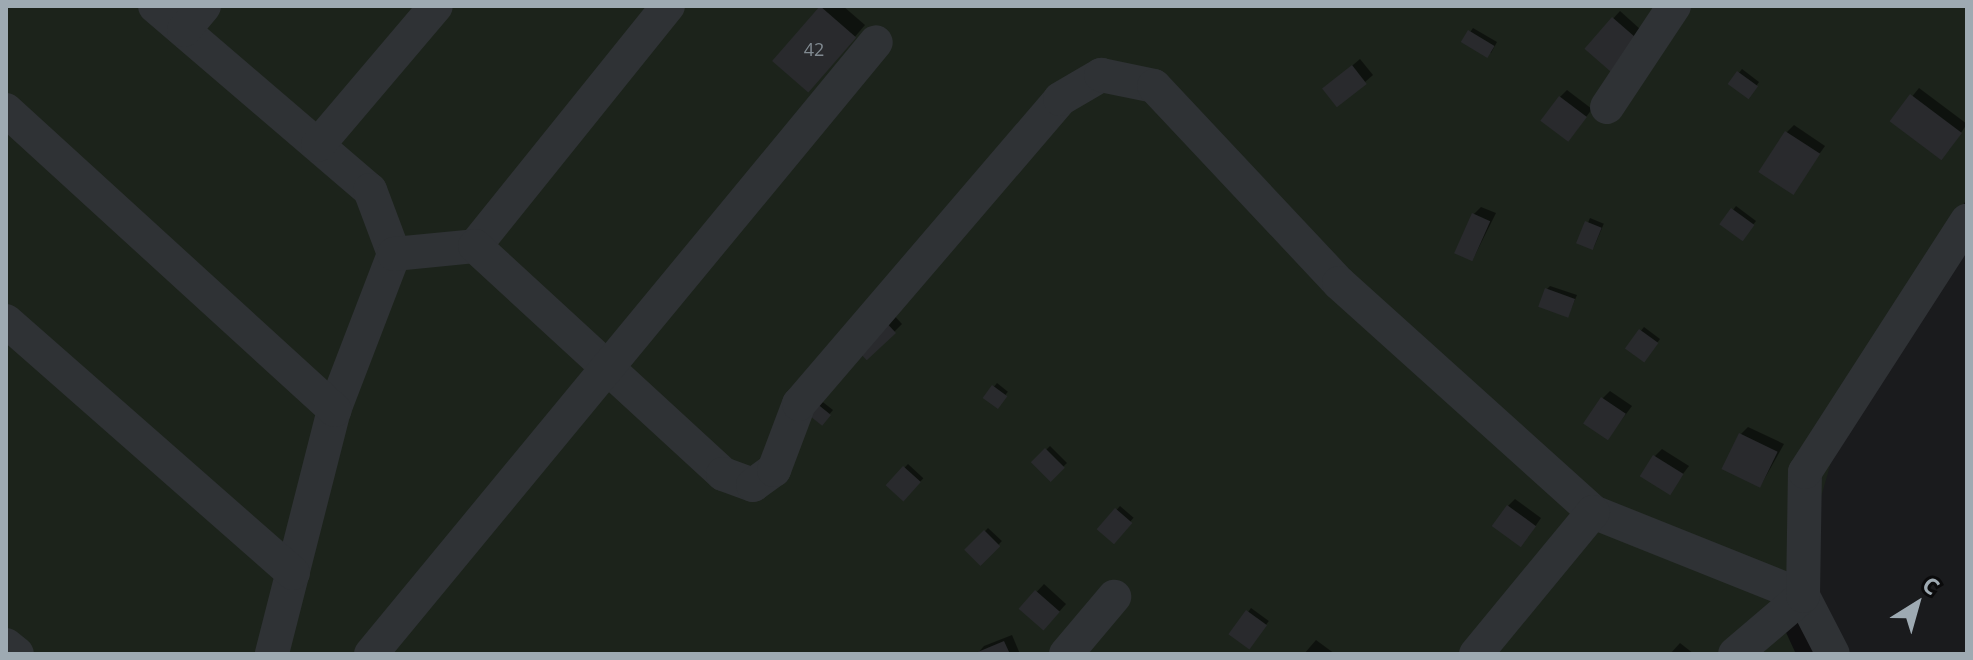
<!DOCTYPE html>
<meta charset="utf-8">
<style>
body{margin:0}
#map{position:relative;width:1973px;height:660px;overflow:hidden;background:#0f0f10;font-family:"Open Sans",sans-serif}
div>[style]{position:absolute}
.built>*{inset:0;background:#1a1b1d}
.green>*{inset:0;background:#1c231b}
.shadow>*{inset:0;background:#0007;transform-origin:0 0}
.building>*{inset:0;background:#292a2d;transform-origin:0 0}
.minor>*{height:34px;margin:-17px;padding:0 17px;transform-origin:17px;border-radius:17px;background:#2f3235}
span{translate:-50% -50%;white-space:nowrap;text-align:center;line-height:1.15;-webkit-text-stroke:6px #0a0a0b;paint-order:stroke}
.number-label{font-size:18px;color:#818a91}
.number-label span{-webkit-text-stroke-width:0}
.frame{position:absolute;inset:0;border:8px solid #9eaab2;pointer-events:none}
.north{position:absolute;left:1877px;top:564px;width:80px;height:80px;-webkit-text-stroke:6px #0a0a0b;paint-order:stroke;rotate:37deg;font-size:22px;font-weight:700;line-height:32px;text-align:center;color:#9eaab2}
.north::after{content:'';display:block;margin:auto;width:28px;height:36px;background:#9eaab2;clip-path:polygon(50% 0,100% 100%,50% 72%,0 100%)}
</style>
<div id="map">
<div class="built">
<i style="clip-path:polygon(1967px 235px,1967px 654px,1843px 654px,1812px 596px,1817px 466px)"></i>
</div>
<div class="green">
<i style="clip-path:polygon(6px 6px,1967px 6px,1967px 199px,1858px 367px,1784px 628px,1796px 654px,6px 654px)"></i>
</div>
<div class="shadow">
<i style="clip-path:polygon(824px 6px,843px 6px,865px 25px,819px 79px,776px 61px)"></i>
<i style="left:1620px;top:11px;width:31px;height:50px;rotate:42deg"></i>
<i style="clip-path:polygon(1473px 28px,1497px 42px,1491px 53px,1464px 41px)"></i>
<i style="clip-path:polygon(1360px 59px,1373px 75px,1365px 82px,1333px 82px)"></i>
<i style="clip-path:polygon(1742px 69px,1759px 82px,1751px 93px,1730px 84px)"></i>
<i style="clip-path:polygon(1919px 88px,1967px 124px,1949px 150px,1893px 120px)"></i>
<i style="clip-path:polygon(1567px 90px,1592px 109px,1575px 132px,1560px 97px)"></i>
<i style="clip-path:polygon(1794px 125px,1825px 146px,1792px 192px,1787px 132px)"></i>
<i style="clip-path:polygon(1736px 206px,1756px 221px,1745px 235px,1722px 224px)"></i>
<i style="clip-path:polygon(1481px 207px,1496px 213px,1473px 259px,1474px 214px)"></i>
<i style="left:1590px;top:218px;width:15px;height:26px;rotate:23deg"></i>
<i style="clip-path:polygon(1550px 286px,1577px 295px,1568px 316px,1547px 289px)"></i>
<i style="clip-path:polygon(890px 311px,902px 324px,868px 358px)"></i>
<i style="clip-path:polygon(1644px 327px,1660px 339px,1647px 356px,1628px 347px)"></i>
<i style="left:997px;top:383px;width:14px;height:18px;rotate:39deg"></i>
<i style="clip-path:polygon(1610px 391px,1632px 406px,1608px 438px,1603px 398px)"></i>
<i style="clip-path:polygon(815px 396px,833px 410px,822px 423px)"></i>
<i style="clip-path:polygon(1748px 427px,1784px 444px,1761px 485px,1741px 434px)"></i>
<i style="left:1050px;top:446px;width:24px;height:23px;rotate:45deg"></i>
<i style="clip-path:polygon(1662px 449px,1689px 466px,1669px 492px,1655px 456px)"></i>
<i style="left:908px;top:464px;width:21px;height:29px;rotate:43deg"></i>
<i style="clip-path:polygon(1515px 499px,1541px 518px,1528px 537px,1508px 506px)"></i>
<i style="left:1120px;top:506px;width:18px;height:30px;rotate:41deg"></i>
<i style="left:988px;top:528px;width:19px;height:30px;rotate:43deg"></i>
<i style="clip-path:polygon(1044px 584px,1066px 604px,1050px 622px,1021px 609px)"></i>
<i style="left:1251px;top:608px;width:22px;height:32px;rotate:36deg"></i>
<i style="clip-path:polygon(1012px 635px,1020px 654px,977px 654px,984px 646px)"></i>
<i style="clip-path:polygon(1316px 640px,1335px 654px,1304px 654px)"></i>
<i style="clip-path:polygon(1680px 643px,1694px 654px,1670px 654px)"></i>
</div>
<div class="building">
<i style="left:820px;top:6px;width:48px;height:73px;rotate:41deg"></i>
<i style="left:1612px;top:17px;width:35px;height:42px;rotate:41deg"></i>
<i style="left:1468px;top:30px;width:31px;height:14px;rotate:31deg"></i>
<i style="left:1352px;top:65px;width:24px;height:38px;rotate:52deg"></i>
<i style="left:1737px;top:71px;width:26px;height:16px;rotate:36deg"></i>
<i style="left:1910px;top:94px;width:65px;height:34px;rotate:37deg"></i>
<i style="left:1559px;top:96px;width:35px;height:31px;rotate:37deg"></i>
<i style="left:1785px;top:131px;width:42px;height:49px;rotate:33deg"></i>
<i style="left:1731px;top:208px;width:29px;height:20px;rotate:36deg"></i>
<i style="left:1472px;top:213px;width:20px;height:44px;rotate:24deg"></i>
<i style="left:1585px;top:221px;width:18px;height:24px;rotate:22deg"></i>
<i style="left:1545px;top:288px;width:32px;height:20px;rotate:20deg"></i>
<i style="left:881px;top:317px;width:22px;height:40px;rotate:47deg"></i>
<i style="left:1639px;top:329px;width:24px;height:24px;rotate:36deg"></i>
<i style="left:992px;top:385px;width:19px;height:16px;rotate:36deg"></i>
<i style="left:1601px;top:397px;width:30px;height:32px;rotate:34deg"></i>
<i style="left:810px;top:398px;width:27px;height:14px;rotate:39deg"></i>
<i style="left:1739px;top:433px;width:43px;height:40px;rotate:26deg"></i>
<i style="left:1045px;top:448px;width:28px;height:20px;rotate:45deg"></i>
<i style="left:1653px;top:455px;width:36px;height:25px;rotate:32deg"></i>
<i style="left:903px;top:466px;width:24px;height:26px;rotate:42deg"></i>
<i style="left:1507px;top:505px;width:36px;height:26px;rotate:36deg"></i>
<i style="left:1115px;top:508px;width:23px;height:28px;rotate:41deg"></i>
<i style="left:984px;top:530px;width:23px;height:28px;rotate:45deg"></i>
<i style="left:1035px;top:590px;width:33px;height:25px;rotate:41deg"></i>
<i style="left:1246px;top:610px;width:26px;height:30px;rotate:36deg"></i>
<i style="clip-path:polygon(1004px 641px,1010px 654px,973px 654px)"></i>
</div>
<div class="minor">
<i style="left:155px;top:6px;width:283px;rotate:40.6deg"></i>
<i style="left:370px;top:190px;width:68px;rotate:69.4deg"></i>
<i style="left:394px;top:254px;width:167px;rotate:111deg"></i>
<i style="left:334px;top:410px;width:252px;rotate:104.3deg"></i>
<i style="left:184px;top:30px;width:31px;rotate:-50deg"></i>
<i style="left:1607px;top:107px;width:121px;rotate:-56.4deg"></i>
<i style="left:6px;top:110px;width:445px;rotate:42.4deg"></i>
<i style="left:318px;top:145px;width:182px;rotate:-49.7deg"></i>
<i style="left:475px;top:246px;width:308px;rotate:-51.2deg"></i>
<i style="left:394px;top:254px;width:81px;rotate:-5.6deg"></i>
<i style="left:475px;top:246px;width:337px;rotate:42.6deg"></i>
<i style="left:723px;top:474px;width:32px;rotate:20deg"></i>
<i style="left:753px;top:485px;width:26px;rotate:-36deg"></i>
<i style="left:774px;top:470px;width:71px;rotate:-69.3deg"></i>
<i style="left:799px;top:404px;width:401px;rotate:-49.4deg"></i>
<i style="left:1060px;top:99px;width:48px;rotate:-30.3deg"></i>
<i style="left:1101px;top:75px;width:54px;rotate:11.7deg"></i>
<i style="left:1154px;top:86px;width:270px;rotate:46.8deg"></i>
<i style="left:1339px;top:283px;width:342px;rotate:42deg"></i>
<i style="left:1593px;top:512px;width:226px;rotate:21.8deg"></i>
<i style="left:1803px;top:596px;width:65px;rotate:62.7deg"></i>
<i style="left:6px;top:321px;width:382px;rotate:41.3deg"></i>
<i style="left:6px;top:645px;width:14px;rotate:39deg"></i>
<i style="left:371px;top:654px;width:793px;rotate:-50.47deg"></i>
<i style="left:1066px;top:654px;width:75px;rotate:-49.9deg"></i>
<i style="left:1476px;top:654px;width:184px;rotate:-50.5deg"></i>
<i style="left:1735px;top:654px;width:89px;rotate:-40.5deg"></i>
<i style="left:1803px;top:596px;width:124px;rotate:-89.1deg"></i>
<i style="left:1805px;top:472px;width:299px;rotate:-57.2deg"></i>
</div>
<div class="number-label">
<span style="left:814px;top:49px">42</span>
</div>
<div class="frame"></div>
<div class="north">С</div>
</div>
